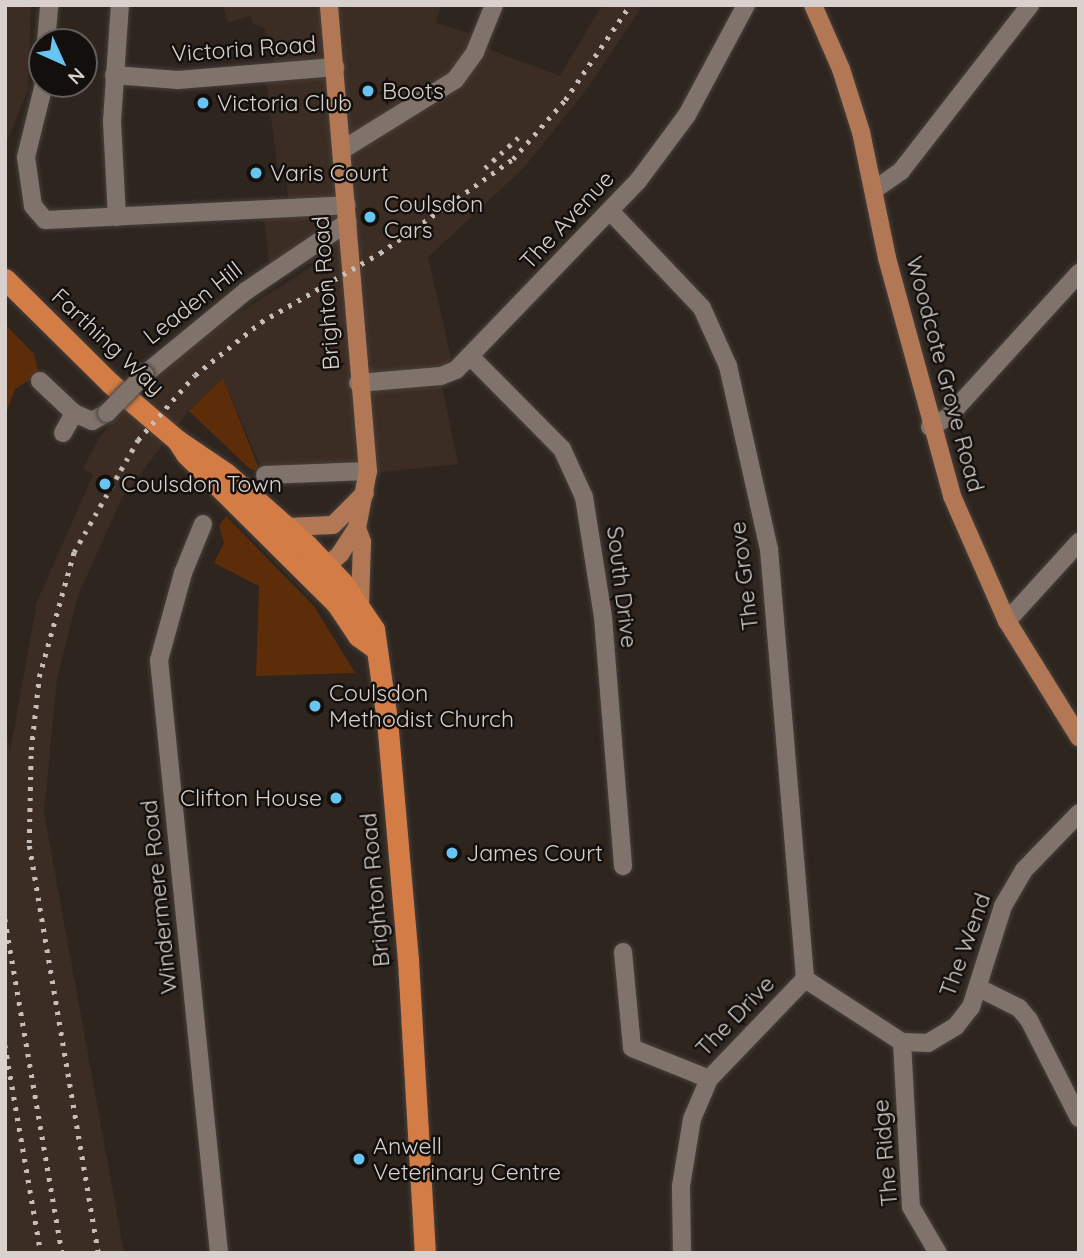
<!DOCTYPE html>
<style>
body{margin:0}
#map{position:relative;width:1084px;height:1258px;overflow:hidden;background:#2e251f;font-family:Quicksand,sans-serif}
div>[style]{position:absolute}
.built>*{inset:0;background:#3c2d24}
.green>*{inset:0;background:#5d2d0a}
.roads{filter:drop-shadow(0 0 2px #48413c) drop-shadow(0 0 2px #48413c)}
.minor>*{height:18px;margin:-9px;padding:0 9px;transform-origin:9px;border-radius:9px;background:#7f736c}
.major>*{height:18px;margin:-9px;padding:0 9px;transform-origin:9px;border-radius:9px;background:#b27855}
.highway>*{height:21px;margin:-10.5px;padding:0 10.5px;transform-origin:10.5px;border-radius:10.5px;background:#d47c45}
.rail>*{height:4.5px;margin-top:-2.25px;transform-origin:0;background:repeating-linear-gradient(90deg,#c5beba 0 3.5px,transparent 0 10.5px)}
.bridges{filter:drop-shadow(0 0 2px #48413c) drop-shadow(0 0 2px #48413c)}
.minor-bridge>*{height:18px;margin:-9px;padding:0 9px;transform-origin:9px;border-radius:9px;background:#7f736c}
.dots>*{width:19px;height:19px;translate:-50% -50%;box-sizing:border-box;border:4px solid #130f0c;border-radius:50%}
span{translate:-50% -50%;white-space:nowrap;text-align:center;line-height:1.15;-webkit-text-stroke:5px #130f0c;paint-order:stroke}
.street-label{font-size:23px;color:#d8d1ce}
.poi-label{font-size:23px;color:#d8d1ce}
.left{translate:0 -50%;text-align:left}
.right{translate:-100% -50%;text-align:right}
.frame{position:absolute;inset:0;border:7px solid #d8d1ce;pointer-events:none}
.north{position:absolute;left:28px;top:28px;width:70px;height:70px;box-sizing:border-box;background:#130f0c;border:2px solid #625d5a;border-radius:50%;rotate:135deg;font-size:19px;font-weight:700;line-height:28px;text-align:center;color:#d8d1ce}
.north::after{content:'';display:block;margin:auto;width:24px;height:32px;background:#68c4f0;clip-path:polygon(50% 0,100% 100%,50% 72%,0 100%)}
</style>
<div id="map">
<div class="built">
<i style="clip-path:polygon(5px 5px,31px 5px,28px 90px,5px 146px)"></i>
<i style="clip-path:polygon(223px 5px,441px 5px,436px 23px,472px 34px,491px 50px,560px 76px,602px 5px,643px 5px,587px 89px,522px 170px,428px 257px,452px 362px,442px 387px,458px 464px,268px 484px,223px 378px,188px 411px,122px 498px,78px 595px,57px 679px,44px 813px,124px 1253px,5px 1253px,5px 725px,10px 752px,37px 602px,93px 475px,83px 468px,101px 435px,178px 352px,315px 264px,269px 263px,264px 215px,288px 199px,286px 170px,278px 170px,266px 80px,274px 62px,265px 28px,253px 24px,250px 16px,228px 23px)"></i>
</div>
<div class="green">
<i style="clip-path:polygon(5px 324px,34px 354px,39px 374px,15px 389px,5px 416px)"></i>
<i style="clip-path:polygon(223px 378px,260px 471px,250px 469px,189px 411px)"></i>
<i style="clip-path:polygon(226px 516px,314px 606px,355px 673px,256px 676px,259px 586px,214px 563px,224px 543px,219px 525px)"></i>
</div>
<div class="roads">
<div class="minor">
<i style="left:46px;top:42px;width:37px;rotate:-85deg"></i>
<i style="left:114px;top:75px;width:64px;rotate:4.5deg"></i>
<i style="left:178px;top:80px;width:158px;rotate:-4.7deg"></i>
<i style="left:44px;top:84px;width:75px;rotate:103.9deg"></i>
<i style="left:26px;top:157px;width:49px;rotate:81.9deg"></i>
<i style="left:33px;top:206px;width:18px;rotate:49deg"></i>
<i style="left:45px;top:220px;width:302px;rotate:-2.8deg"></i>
<i style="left:342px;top:150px;width:133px;rotate:-31.8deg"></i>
<i style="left:455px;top:80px;width:34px;rotate:-54deg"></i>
<i style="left:475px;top:52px;width:51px;rotate:-68deg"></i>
<i style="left:874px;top:190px;width:33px;rotate:-35deg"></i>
<i style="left:901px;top:171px;width:210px;rotate:-52.1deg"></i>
<i style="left:611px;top:212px;width:132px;rotate:46.5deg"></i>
<i style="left:702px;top:308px;width:64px;rotate:65.9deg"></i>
<i style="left:728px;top:366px;width:188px;rotate:77.4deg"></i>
<i style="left:769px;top:549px;width:432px;rotate:85.2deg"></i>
<i style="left:117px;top:217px;width:96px;rotate:-93deg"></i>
<i style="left:112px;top:121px;width:116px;rotate:-86.1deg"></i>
<i style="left:470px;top:356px;width:131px;rotate:45.3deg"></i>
<i style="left:562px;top:449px;width:53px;rotate:65.4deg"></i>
<i style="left:584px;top:497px;width:121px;rotate:81deg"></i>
<i style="left:603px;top:617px;width:250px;rotate:85.4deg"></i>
<i style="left:145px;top:374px;width:131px;rotate:-39.4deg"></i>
<i style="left:246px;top:291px;width:123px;rotate:-34.1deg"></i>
<i style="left:40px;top:381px;width:47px;rotate:43.3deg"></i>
<i style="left:74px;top:413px;width:20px;rotate:24deg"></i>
<i style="left:92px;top:421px;width:17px;rotate:-28deg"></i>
<i style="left:358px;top:383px;width:83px;rotate:-4.8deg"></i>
<i style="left:441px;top:376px;width:16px;rotate:-22deg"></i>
<i style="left:456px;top:370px;width:262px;rotate:-46.1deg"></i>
<i style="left:638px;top:181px;width:82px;rotate:-53.4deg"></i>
<i style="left:687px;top:115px;width:125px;rotate:-61.8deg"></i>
<i style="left:930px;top:427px;width:21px;rotate:-29deg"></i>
<i style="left:948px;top:417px;width:195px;rotate:-47.7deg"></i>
<i style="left:63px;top:433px;width:23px;rotate:-61deg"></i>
<i style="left:265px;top:475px;width:103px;rotate:-2.2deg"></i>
<i style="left:203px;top:524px;width:53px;rotate:112.2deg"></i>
<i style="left:183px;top:573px;width:90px;rotate:105.4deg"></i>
<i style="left:159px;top:660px;width:596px;rotate:84.22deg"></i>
<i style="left:1007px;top:621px;width:107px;rotate:-47.7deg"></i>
<i style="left:623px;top:952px;width:96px;rotate:84.6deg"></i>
<i style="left:632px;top:1048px;width:83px;rotate:21.9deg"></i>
<i style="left:805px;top:979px;width:116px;rotate:33deg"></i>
<i style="left:902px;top:1042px;width:26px;rotate:2deg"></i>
<i style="left:928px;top:1043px;width:33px;rotate:-31deg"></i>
<i style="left:956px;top:1026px;width:24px;rotate:-52deg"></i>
<i style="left:971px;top:1007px;width:106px;rotate:-72.4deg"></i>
<i style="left:1003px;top:906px;width:42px;rotate:-59.7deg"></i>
<i style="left:1024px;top:870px;width:79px;rotate:-46deg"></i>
<i style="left:979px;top:988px;width:45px;rotate:26.6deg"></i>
<i style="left:1019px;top:1008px;width:16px;rotate:50deg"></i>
<i style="left:1029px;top:1020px;width:110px;rotate:63deg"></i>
<i style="left:902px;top:1042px;width:165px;rotate:86.9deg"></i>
<i style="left:911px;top:1207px;width:53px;rotate:59.6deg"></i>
<i style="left:682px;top:1253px;width:67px;rotate:-90.9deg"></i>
<i style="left:681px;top:1186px;width:68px;rotate:-80.7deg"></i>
<i style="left:692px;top:1119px;width:43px;rotate:-67deg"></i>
<i style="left:709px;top:1079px;width:139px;rotate:-46.2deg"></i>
</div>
<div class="major">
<i style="left:813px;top:5px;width:70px;rotate:66.4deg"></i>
<i style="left:841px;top:69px;width:66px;rotate:72.4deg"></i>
<i style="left:861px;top:132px;width:129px;rotate:78.3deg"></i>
<i style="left:887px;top:258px;width:247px;rotate:74.7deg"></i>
<i style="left:952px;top:496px;width:137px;rotate:66.3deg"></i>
<i style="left:1007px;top:621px;width:137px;rotate:58.2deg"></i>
<i style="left:287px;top:527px;width:46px;rotate:-2.5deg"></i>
<i style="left:333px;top:525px;width:45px;rotate:-45deg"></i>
<i style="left:357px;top:528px;width:15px;rotate:70deg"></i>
<i style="left:362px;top:542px;width:63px;rotate:91.8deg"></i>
<i style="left:318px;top:574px;width:30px;rotate:-42deg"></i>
<i style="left:340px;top:554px;width:31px;rotate:-57deg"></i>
<i style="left:357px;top:528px;width:58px;rotate:-79.1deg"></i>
<i style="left:368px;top:471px;width:468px;rotate:-94.8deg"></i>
</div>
<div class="highway">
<i style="left:5px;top:279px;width:148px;rotate:44.7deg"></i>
<i style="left:110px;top:383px;width:88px;rotate:40.4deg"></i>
<i style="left:177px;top:440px;width:17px;rotate:57deg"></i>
<i style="left:186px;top:454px;width:211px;rotate:44.8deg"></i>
<i style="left:336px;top:603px;width:40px;rotate:56deg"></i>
<i style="left:358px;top:636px;width:21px;rotate:35deg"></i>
<i style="left:177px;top:440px;width:60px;rotate:34.2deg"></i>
<i style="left:227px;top:474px;width:107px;rotate:41.6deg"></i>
<i style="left:307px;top:545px;width:51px;rotate:46.6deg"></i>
<i style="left:342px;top:582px;width:57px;rotate:55.8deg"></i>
<i style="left:374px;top:629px;width:92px;rotate:81.9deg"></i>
<i style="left:387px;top:720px;width:241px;rotate:85deg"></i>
<i style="left:408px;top:960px;width:293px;rotate:86.7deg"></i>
</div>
</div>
<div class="rail">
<i style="left:485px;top:168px;width:52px;rotate:-42.6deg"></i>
<i style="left:5px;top:919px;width:339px;rotate:80.3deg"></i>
<i style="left:5px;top:1045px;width:211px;rotate:80.2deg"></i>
<i style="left:98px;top:1253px;width:416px;rotate:-99.6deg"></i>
<i style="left:29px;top:843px;width:93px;rotate:-88.8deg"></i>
<i style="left:31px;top:750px;width:73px;rotate:-83.7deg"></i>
<i style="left:39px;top:677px;width:130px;rotate:-74.4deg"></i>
<i style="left:74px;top:552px;width:129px;rotate:-60.3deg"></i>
<i style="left:138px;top:440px;width:86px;rotate:-48.8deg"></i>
<i style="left:195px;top:375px;width:85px;rotate:-38.8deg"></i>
<i style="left:261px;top:322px;width:138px;rotate:-30.1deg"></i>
<i style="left:380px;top:253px;width:163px;rotate:-35.3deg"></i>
<i style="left:513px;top:159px;width:79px;rotate:-48.6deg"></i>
<i style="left:565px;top:100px;width:115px;rotate:-55.6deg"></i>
</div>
<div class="bridges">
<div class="minor-bridge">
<i style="left:107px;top:413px;width:54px;rotate:-45.7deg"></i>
</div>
</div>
<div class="dots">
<i style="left:368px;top:91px;background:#68c4f0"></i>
<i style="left:203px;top:103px;background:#68c4f0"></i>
<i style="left:256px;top:173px;background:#68c4f0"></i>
<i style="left:370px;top:217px;background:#68c4f0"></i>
<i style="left:105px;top:484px;background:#68c4f0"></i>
<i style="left:315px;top:706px;background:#68c4f0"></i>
<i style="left:336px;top:798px;background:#68c4f0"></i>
<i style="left:452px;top:853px;background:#68c4f0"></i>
<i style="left:359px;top:1159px;background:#68c4f0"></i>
</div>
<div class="street-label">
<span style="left:244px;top:49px;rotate:-4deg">Victoria Road</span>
<span style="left:567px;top:220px;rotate:-47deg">The Avenue</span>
<span style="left:326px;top:293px;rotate:-94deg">Brighton Road</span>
<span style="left:193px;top:303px;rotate:-38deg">Leaden Hill</span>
<span style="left:108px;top:342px;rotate:43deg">Farthing Way</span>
<span style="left:945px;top:374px;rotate:75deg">Woodcote Grove Road</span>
<span style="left:744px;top:576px;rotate:-97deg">The Grove</span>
<span style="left:622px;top:587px;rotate:83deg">South Drive</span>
<span style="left:375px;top:890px;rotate:-95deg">Brighton Road</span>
<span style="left:159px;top:897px;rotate:-96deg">Windermere Road</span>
<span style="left:965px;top:945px;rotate:-70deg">The Wend</span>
<span style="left:735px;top:1016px;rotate:-46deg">The Drive</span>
<span style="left:885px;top:1153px;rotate:-95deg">The Ridge</span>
</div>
<div class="poi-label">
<span class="left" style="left:382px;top:91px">Boots</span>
<span class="left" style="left:217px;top:103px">Victoria Club</span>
<span class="left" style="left:270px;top:173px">Varis Court</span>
<span class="left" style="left:384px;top:217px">Coulsdon<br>Cars</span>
<span class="left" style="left:121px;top:484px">Coulsdon Town</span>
<span class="left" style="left:329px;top:706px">Coulsdon<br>Methodist Church</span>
<span class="right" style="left:322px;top:798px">Clifton House</span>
<span class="left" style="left:466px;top:853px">James Court</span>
<span class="left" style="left:373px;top:1159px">Anwell<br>Veterinary Centre</span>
</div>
<div class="frame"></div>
<div class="north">N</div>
</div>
